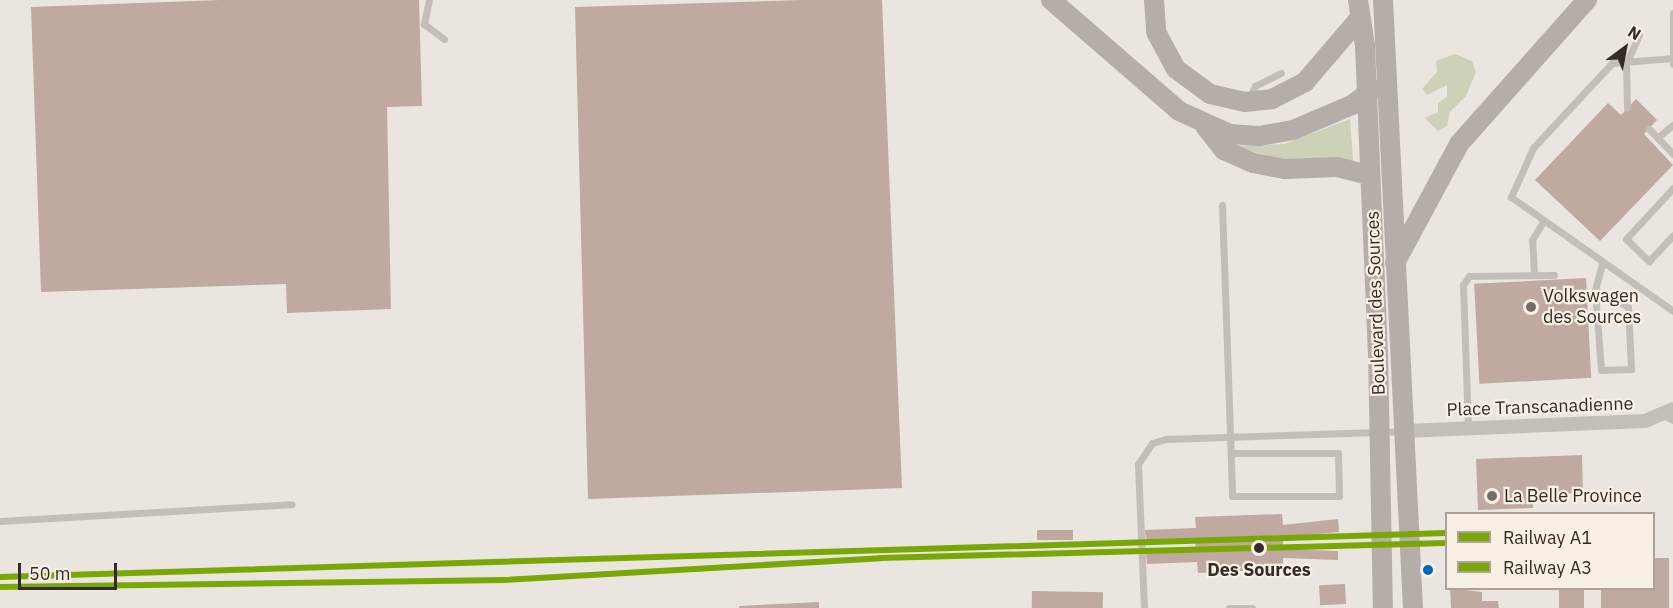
<!DOCTYPE html>
<style>
body{margin:0}
#map{position:relative;width:1673px;height:608px;overflow:hidden;background:#ebe5df;font-family:"IBM Plex Sans",sans-serif}
div>[style]{position:absolute}
.green>*{inset:0;background:#ccd1b8}
.building>*{inset:0;background:#bfa9a0;transform-origin:0 0}
.lane>*{height:7px;margin:-3.5px;padding:0 3.5px;transform-origin:3.5px;border-radius:3.5px;background:#c4beb8}
.street>*{height:14px;margin:-7px;padding:0 7px;transform-origin:7px;border-radius:7px;background:#c4beb8}
.secondary>*{height:20px;margin:-10px;padding:0 10px;transform-origin:10px;border-radius:10px;background:#b5aea8}
.rail-1>*{height:6px;margin:-3px;padding:0 3px;transform-origin:3px;border-radius:3px;background:#78a706}
.rail-2>*{height:6px;margin:-3px;padding:0 3px;transform-origin:3px;border-radius:3px;background:#78a706}
.dots>*{width:16px;height:16px;translate:-50% -50%;box-sizing:border-box;border:3px solid #f9f0e5;border-radius:50%}
span{translate:-50% -50%;white-space:nowrap;text-align:center;line-height:1.15;-webkit-text-stroke:4.5px #f9f0e5;paint-order:stroke}
.poi-label{font-size:18px;color:#352b26}
.left{translate:0 -50%;text-align:left}
.street-label{font-size:18px;color:#352b26}
.stop-label{font-size:18px;color:#352b26;font-weight:700}
.legend{position:absolute;left:1445px;top:512px;width:210px;height:78px;box-sizing:border-box;background:#f9f0e5;border:2px solid #aba199;margin:0;padding:8px 10px;list-style:none;font-size:18px;color:#352b26}
.legend li{display:flex;align-items:center;gap:12px;height:30px}
.legend b{width:30px;border:2px solid #aba199}
.north{position:absolute;left:1595px;top:18px;width:60px;height:60px;-webkit-text-stroke:4px #f9f0e5;paint-order:stroke;rotate:32deg;font-size:16px;font-weight:700;line-height:24px;text-align:center;color:#352b26}
.north::after{content:'';display:block;margin:auto;width:21px;height:27px;background:#352b26;clip-path:polygon(50% 0,100% 100%,50% 72%,0 100%)}
.scale{position:absolute;left:18px;top:563px;width:99px;height:27px;box-sizing:border-box;border:3px solid #352b26;border-top:0;padding-left:8px;font-size:18px;line-height:21px;white-space:nowrap;color:#352b26;-webkit-text-stroke:4px #f9f0e5;paint-order:stroke}
</style>
<div id="map">
<div class="green">
<i style="clip-path:polygon(1455px 54px,1472px 61px,1476px 72px,1466px 96px,1450px 112px,1447px 126px,1438px 131px,1425px 118px,1438px 112px,1438px 103px,1447px 97px,1447px 85px,1427px 95px,1422px 89px,1437px 72px,1436px 61px)"></i>
<i style="clip-path:polygon(1350px 119px,1353px 160px,1278px 159px,1233px 146px,1284px 144px)"></i>
</div>
<div class="building">
<i style="clip-path:polygon(221px 0,419px 0,422px 106px,387px 107px,391px 309px,287px 313px,286px 284px,41px 292px,31px 7px)"></i>
<i style="clip-path:polygon(802px 0,882px 0,902px 488px,588px 499px,575px 7px)"></i>
<i style="clip-path:polygon(1636px 99px,1657px 120px,1644px 134px,1673px 165px,1600px 241px,1535px 180px,1608px 103px,1621px 115px)"></i>
<i style="left:1586px;top:278px;width:100px;height:112px;rotate:87deg"></i>
<i style="clip-path:polygon(1582px 455px,1583px 493px,1533px 495px,1533px 508px,1478px 510px,1476px 459px)"></i>
<i style="clip-path:polygon(1282px 514px,1283px 525px,1338px 519px,1339px 532px,1283px 537px,1283px 549px,1338px 551px,1338px 560px,1283px 558px,1283px 569px,1198px 573px,1197px 562px,1147px 564px,1146px 553px,1196px 551px,1195px 539px,1146px 541px,1145px 530px,1196px 528px,1195px 517px)"></i>
<i style="left:1073px;top:530px;width:10px;height:36px;rotate:90deg"></i>
<i style="clip-path:polygon(1654px 558px,1669px 558px,1669px 608px,1601px 608px,1601px 588px,1654px 588px)"></i>
<i style="left:1345px;top:584px;width:20px;height:26px;rotate:87deg"></i>
<i style="clip-path:polygon(1450px 588px,1482px 592px,1482px 601px,1498px 601px,1499px 608px,1451px 608px)"></i>
<i style="left:1559px;top:588px;width:25px;height:20px"></i>
<i style="left:1032px;top:591px;width:71px;height:17px;rotate:1deg"></i>
<i style="clip-path:polygon(819px 602px,819px 608px,739px 608px,739px 606px)"></i>
</div>
<div class="lane">
<i style="left:429px;top:0;width:25px;rotate:102deg"></i>
<i style="left:424px;top:24px;width:25px;rotate:37deg"></i>
<i style="left:1673px;top:13px;width:51px;rotate:90deg"></i>
<i style="left:1673px;top:58px;width:61px;rotate:175.3deg"></i>
<i style="left:1612px;top:63px;width:116px;rotate:132.9deg"></i>
<i style="left:1533px;top:148px;width:54px;rotate:114.2deg"></i>
<i style="left:1511px;top:197px;width:198px;rotate:35.1deg"></i>
<i style="left:1248px;top:100px;width:16px;rotate:-63deg"></i>
<i style="left:1255px;top:86px;width:29px;rotate:-27deg"></i>
<i style="left:1627px;top:108px;width:44px;rotate:-91.3deg"></i>
<i style="left:1626px;top:64px;width:32px;rotate:-66deg"></i>
<i style="left:1649px;top:129px;width:35px;rotate:46deg"></i>
<i style="left:1658px;top:137px;width:19px;rotate:-39deg"></i>
<i style="left:1673px;top:188px;width:69px;rotate:132.7deg"></i>
<i style="left:1626px;top:239px;width:32px;rotate:44deg"></i>
<i style="left:1649px;top:261px;width:35px;rotate:-47deg"></i>
<i style="left:1222px;top:205px;width:291px;rotate:88deg"></i>
<i style="left:1232px;top:496px;width:107px"></i>
<i style="left:1339px;top:496px;width:43px;rotate:-91.3deg"></i>
<i style="left:1338px;top:453px;width:106px;rotate:180deg"></i>
<i style="left:1534px;top:274px;width:34px;rotate:-93deg"></i>
<i style="left:1532px;top:240px;width:23px;rotate:-59deg"></i>
<i style="left:1595px;top:290px;width:37px;rotate:27deg"></i>
<i style="left:1628px;top:307px;width:62px;rotate:87.2deg"></i>
<i style="left:1631px;top:369px;width:30px;rotate:178deg"></i>
<i style="left:1601px;top:370px;width:80px;rotate:-94.3deg"></i>
<i style="left:1595px;top:290px;width:28px;rotate:-75deg"></i>
<i style="left:1665px;top:416px;width:9px;rotate:27deg"></i>
<i style="left:1468px;top:428px;width:143px;rotate:-92deg"></i>
<i style="left:1463px;top:285px;width:11px;rotate:-56deg"></i>
<i style="left:1469px;top:276px;width:85px;rotate:-0.7deg"></i>
<i style="left:0;top:521px;width:292px;rotate:-3.3deg"></i>
<i style="left:1144px;top:608px;width:144px;rotate:-92.4deg"></i>
<i style="left:1138px;top:464px;width:25px;rotate:-56deg"></i>
<i style="left:1152px;top:443px;width:15px;rotate:-16deg"></i>
<i style="left:1166px;top:439px;width:236px;rotate:-1.9deg"></i>
<i style="left:1229px;top:608px;width:23px"></i>
</div>
<div class="street">
<i style="left:1405px;top:431px;width:240px;rotate:-2.4deg"></i>
<i style="left:1645px;top:421px;width:30px;rotate:-23deg"></i>
</div>
<div class="secondary">
<i style="left:1051px;top:0;width:169px;rotate:40.9deg"></i>
<i style="left:1179px;top:111px;width:56px;rotate:24.3deg"></i>
<i style="left:1230px;top:134px;width:29px;rotate:4deg"></i>
<i style="left:1259px;top:136px;width:35px;rotate:-10deg"></i>
<i style="left:1293px;top:130px;width:64px;rotate:-23deg"></i>
<i style="left:1352px;top:105px;width:26px;rotate:-37deg"></i>
<i style="left:1154px;top:0;width:32px;rotate:86deg"></i>
<i style="left:1156px;top:32px;width:42px;rotate:61.6deg"></i>
<i style="left:1176px;top:69px;width:42px;rotate:36.3deg"></i>
<i style="left:1210px;top:94px;width:36px;rotate:13deg"></i>
<i style="left:1245px;top:102px;width:27px;rotate:-6deg"></i>
<i style="left:1272px;top:99px;width:37px;rotate:-27deg"></i>
<i style="left:1305px;top:82px;width:82px;rotate:-49.5deg"></i>
<i style="left:1358px;top:0;width:47px;rotate:81.3deg"></i>
<i style="left:1365px;top:46px;width:306px;rotate:87.6deg"></i>
<i style="left:1378px;top:352px;width:256px;rotate:88.9deg"></i>
<i style="left:1383px;top:0;width:609px;rotate:87.18deg"></i>
<i style="left:1205px;top:126px;width:31px;rotate:52deg"></i>
<i style="left:1224px;top:150px;width:32px;rotate:24deg"></i>
<i style="left:1253px;top:163px;width:33px;rotate:11deg"></i>
<i style="left:1285px;top:169px;width:52px;rotate:-2.2deg"></i>
<i style="left:1337px;top:167px;width:34px;rotate:14deg"></i>
<i style="left:1395px;top:263px;width:135px;rotate:-61.7deg"></i>
<i style="left:1459px;top:144px;width:193px;rotate:-48.4deg"></i>
</div>
<div class="rail-1">
<i style="left:0;top:587px;width:504px;rotate:-0.8deg"></i>
<i style="left:504px;top:580px;width:377px;rotate:-3.3deg"></i>
<i style="left:880px;top:558px;width:566px;rotate:-1.52deg"></i>
</div>
<div class="rail-2">
<i style="left:0;top:577px;width:1447px;rotate:-1.74deg"></i>
</div>
<div class="dots">
<i style="left:1531px;top:307px;background:#756c67"></i>
<i style="left:1492px;top:496px;background:#756c67"></i>
<i style="left:1259px;top:548px;background:#352b26"></i>
<i style="left:1428px;top:570px;background:#0065bd"></i>
</div>
<div class="poi-label">
<span class="left" style="left:1543px;top:307px">Volkswagen<br>des Sources</span>
<span class="left" style="left:1504px;top:496px">La Belle Province</span>
</div>
<div class="street-label">
<span style="left:1376px;top:303px;rotate:-92deg">Boulevard des Sources</span>
<span style="left:1540px;top:407px;rotate:-2deg">Place Transcanadienne</span>
</div>
<div class="stop-label">
<span style="left:1259px;top:570px">Des Sources</span>
</div>
<ul class="legend">
<li><b style="height:8px;background:#78a706"></b>Railway A1</li>
<li><b style="height:8px;background:#78a706"></b>Railway A3</li>
</ul>
<div class="north">N</div>
<div class="scale">50 m</div>
</div>
